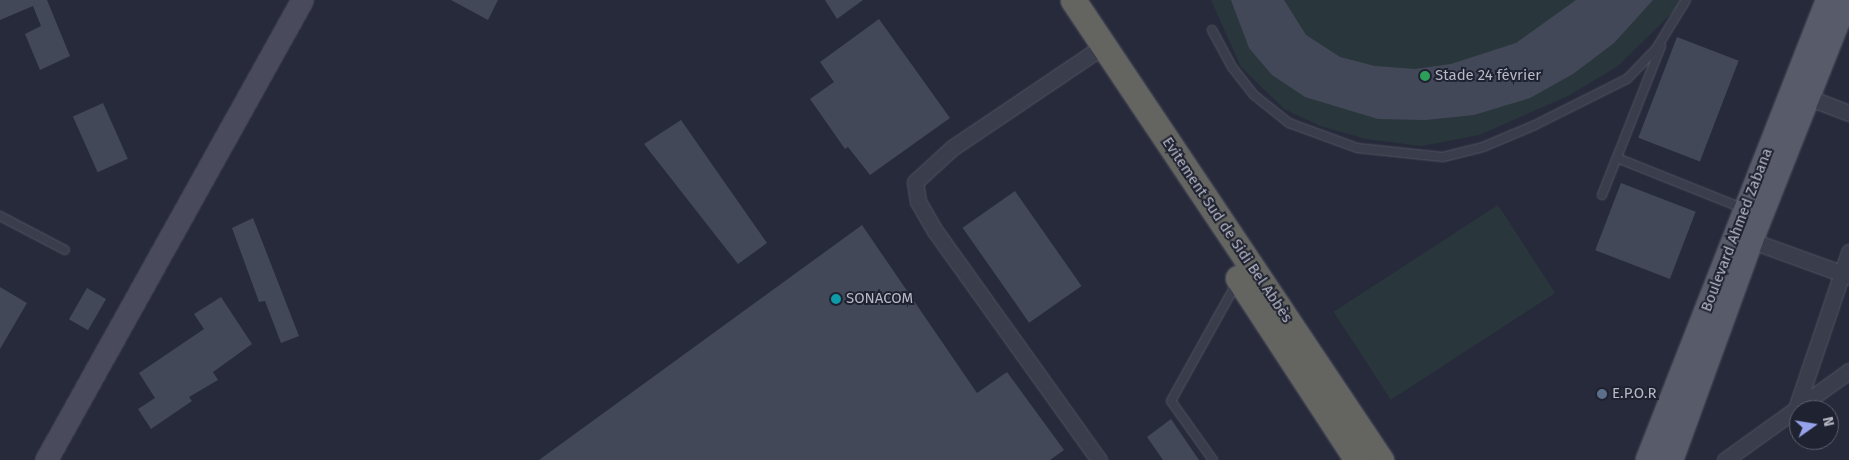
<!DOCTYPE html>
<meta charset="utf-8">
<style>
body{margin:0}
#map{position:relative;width:1849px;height:460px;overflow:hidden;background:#272a3a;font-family:"Fira Sans",sans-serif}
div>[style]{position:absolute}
.green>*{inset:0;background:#29373c;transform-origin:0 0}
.building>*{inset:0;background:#434859;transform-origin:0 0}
.roads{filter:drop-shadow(0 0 1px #525563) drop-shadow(0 0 1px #525563)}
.service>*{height:8px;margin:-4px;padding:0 4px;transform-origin:4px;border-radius:4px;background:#3a3d4b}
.minor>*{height:15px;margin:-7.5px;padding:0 7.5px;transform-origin:7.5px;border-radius:7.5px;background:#3a3d4b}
.secondary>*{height:21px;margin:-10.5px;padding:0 10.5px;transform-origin:10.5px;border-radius:10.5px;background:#494b5d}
.primary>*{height:24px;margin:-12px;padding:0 12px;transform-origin:12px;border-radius:12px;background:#585c6a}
.trunk>*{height:25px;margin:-12.5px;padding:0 12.5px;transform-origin:12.5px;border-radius:12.5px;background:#646461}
.dots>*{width:14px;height:14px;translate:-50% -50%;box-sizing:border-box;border:2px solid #1f2230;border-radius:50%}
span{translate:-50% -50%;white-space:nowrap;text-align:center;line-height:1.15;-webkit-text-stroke:4px #1f2230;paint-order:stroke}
.poi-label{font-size:15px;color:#b6b8c6}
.left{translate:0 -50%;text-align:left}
.street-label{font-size:15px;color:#b6b8c6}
.north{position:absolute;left:1789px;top:400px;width:50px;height:50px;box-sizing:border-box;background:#1f2230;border:1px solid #5b5e6c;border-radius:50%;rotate:77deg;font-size:14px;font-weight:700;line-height:20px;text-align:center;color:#b6b8c6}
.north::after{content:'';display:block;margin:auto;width:18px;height:22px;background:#96a3eb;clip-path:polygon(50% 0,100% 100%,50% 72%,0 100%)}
</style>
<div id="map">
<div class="green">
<i style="clip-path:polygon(1211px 0,1685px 0,1618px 66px,1568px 96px,1479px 135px,1422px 146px,1366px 139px,1320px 126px,1284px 109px,1241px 67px)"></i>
<i style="left:1498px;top:205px;width:105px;height:196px;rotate:57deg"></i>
</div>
<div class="building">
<i style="clip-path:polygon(0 0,47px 0,70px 56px,40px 70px,25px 34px,41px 26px,33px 6px,0 20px)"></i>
<i style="clip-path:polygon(451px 0,498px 0,488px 20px)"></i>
<i style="clip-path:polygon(825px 0,863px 0,837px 19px)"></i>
<i style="clip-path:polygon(1231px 0,1284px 0,1306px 35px,1340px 57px,1375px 66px,1415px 69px,1451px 64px,1516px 43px,1576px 0,1653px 0,1614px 43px,1573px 74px,1530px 98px,1474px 115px,1426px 120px,1378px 119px,1305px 97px,1272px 75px,1249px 48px)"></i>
<i style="clip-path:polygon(879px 19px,950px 118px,870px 175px,848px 147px,845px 149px,810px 99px,834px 82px,820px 62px)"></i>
<i style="left:1677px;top:37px;width:66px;height:108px;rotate:21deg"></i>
<i style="left:103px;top:103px;width:61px;height:33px;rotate:66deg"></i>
<i style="clip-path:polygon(681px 120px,767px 243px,738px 264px,644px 144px)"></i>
<i style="left:1621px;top:183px;width:80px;height:72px;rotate:21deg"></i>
<i style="left:1015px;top:191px;width:116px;height:64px;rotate:55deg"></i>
<i style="clip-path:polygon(253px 218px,299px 336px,281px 343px,265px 301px,259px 302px,232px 228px)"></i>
<i style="clip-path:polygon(862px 225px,977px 393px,1007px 372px,1064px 450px,1050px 460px,539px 460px)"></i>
<i style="clip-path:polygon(0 287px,27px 303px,0 349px)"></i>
<i style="left:87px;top:288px;width:22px;height:36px;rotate:30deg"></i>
<i style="clip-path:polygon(221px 297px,252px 344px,213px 372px,218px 380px,189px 397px,192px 401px,151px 429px,138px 409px,155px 398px,139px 373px,204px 329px,194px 314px)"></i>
<i style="clip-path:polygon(1171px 419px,1199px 460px,1163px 460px,1147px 437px)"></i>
</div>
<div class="roads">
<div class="service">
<i style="left:1212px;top:30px;width:42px;rotate:61.6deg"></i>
<i style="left:1232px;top:67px;width:36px;rotate:52deg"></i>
<i style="left:1254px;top:95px;width:45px;rotate:38.7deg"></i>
<i style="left:1289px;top:123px;width:72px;rotate:20.2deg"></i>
<i style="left:1357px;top:148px;width:86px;rotate:6deg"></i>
<i style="left:1443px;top:157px;width:41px;rotate:-14deg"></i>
<i style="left:1483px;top:147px;width:56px;rotate:-22.9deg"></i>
<i style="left:1535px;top:125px;width:103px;rotate:-26.6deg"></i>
<i style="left:1627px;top:79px;width:42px;rotate:-46deg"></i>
<i style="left:1656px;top:49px;width:57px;rotate:-58.5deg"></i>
<i style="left:1617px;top:158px;width:135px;rotate:21.8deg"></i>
<i style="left:1602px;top:195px;width:160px;rotate:-68.4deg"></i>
<i style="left:0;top:216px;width:73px;rotate:27.6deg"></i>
<i style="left:1213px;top:460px;width:72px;rotate:-125.4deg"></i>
<i style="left:1171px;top:401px;width:134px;rotate:-60.9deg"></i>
</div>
<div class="minor">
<i style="left:1799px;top:94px;width:53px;rotate:20.8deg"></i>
<i style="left:1744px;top:238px;width:112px;rotate:19.9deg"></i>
<i style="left:1796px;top:409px;width:166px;rotate:-71.3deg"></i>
<i style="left:1099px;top:460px;width:282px;rotate:-125.6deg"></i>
<i style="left:935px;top:231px;width:34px;rotate:-120deg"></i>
<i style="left:918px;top:201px;width:19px;rotate:-99deg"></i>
<i style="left:915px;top:182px;width:50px;rotate:-42.6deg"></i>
<i style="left:952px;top:148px;width:182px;rotate:-34deg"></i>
<i style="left:1725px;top:460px;width:153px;rotate:-35.7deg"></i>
</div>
<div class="secondary">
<i style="left:46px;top:460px;width:526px;rotate:-60.9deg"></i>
</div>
<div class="primary">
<i style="left:1648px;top:460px;width:494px;rotate:-68.6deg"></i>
<i style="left:1671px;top:460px;width:234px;rotate:-70deg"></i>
<i style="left:1751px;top:240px;width:258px;rotate:-68.4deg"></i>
</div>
<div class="trunk">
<i style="left:1073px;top:0;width:554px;rotate:56.2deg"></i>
<i style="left:1238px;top:278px;width:217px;rotate:56.8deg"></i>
</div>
</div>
<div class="dots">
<i style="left:1425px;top:76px;background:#2e9e5b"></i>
<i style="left:836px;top:299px;background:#0f9aa8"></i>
<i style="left:1602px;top:394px;background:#5c6f8a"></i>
</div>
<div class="poi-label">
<span class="left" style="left:1435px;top:76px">Stade 24 février</span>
<span class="left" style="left:846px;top:299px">SONACOM</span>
<span class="left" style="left:1612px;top:394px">E.P.O.R</span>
</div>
<div class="street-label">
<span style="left:1227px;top:230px;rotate:56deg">Evitement Sud de Sidi Bel Abbès</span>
<span style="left:1737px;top:230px;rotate:-69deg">Boulevard Ahmed Zabana</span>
</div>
<div class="north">N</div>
</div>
